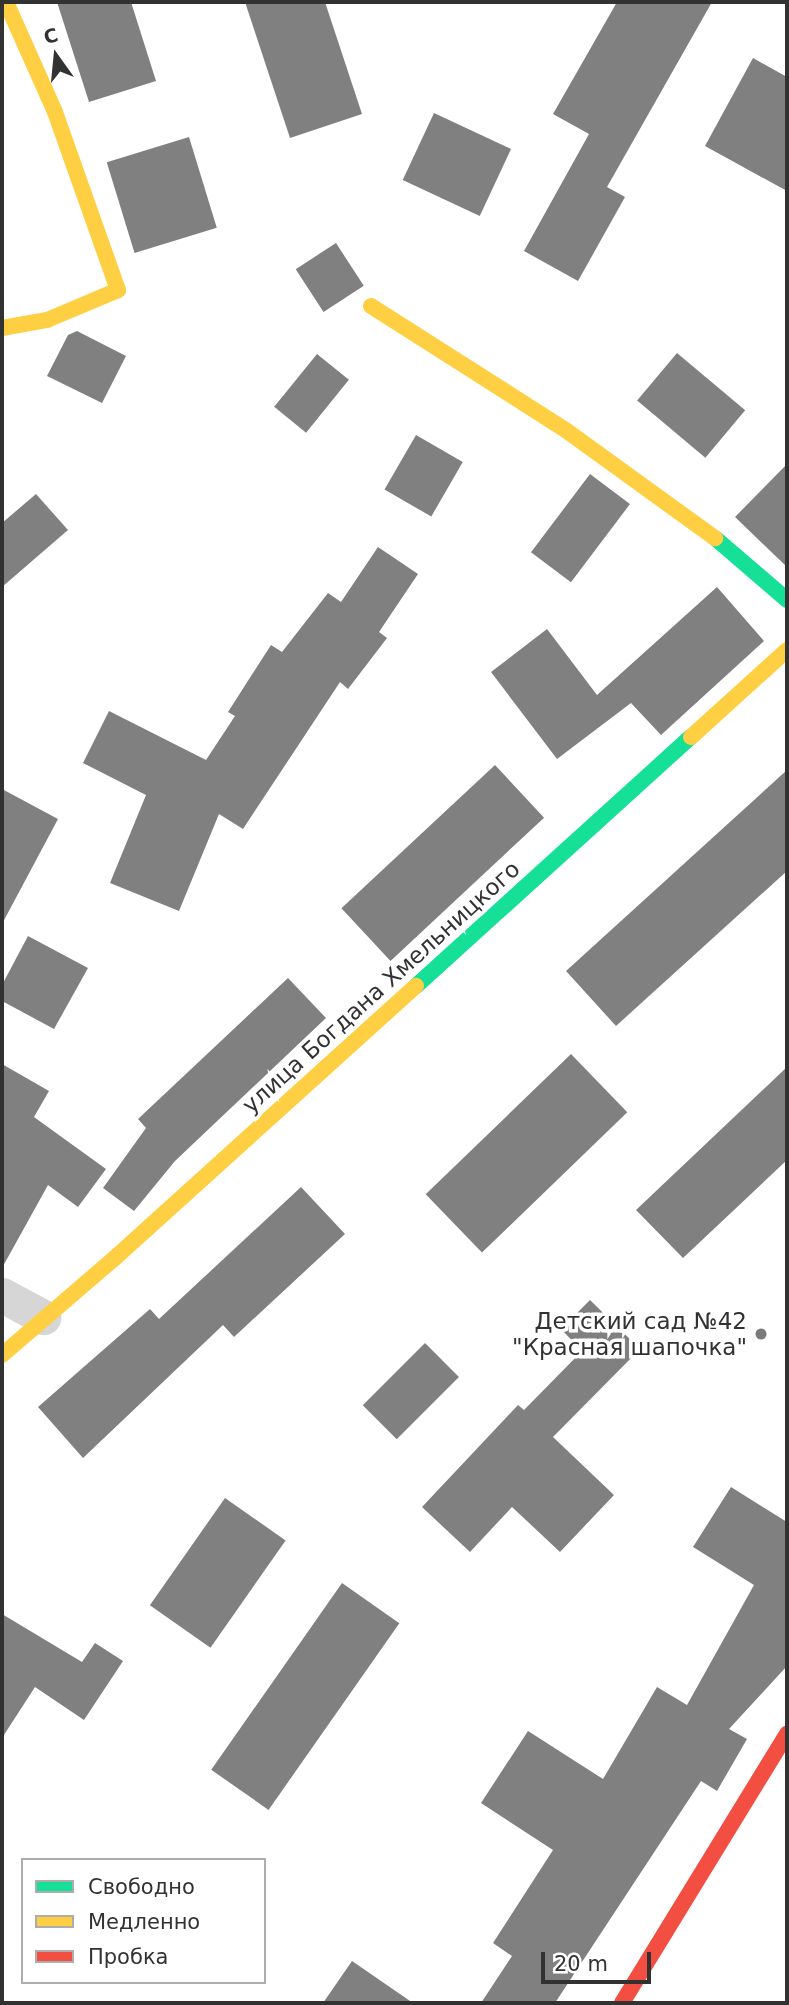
<!DOCTYPE html>
<meta charset="utf-8">
<style>
body{margin:0}
#map{position:relative;width:789px;height:2005px;overflow:hidden;background:#fff;font-family:"DejaVu Sans",sans-serif}
div>[style]{position:absolute}
.building>*{inset:0;background:#808080;transform-origin:0 0}
.street>*{height:35px;margin:-17.5px;padding:0 17.5px;transform-origin:17.5px;border-radius:17.5px;background:#d6d6d6}
.fast>*{height:16px;margin:-8px;padding:0 8px;transform-origin:8px;border-radius:8px;background:#16e098}
.slow>*{height:16px;margin:-8px;padding:0 8px;transform-origin:8px;border-radius:8px;background:#ffcf43}
.jam>*{height:16px;margin:-8px;padding:0 8px;transform-origin:8px;border-radius:8px;background:#f24e42}
.dots>*{width:19px;height:19px;translate:-50% -50%;box-sizing:border-box;border:4px solid #fff;border-radius:50%}
span{translate:-50% -50%;white-space:nowrap;text-align:center;line-height:1.15;-webkit-text-stroke:7px #fff;paint-order:stroke}
.street-label{font-size:23px;color:#323232}
.poi-label{font-size:23px;color:#323232}
.right{translate:-100% -50%;text-align:right}
.frame{position:absolute;inset:0;border:4px solid #323232;pointer-events:none}
.legend{position:absolute;left:21px;top:1858px;width:245px;height:126px;box-sizing:border-box;background:#fff;border:2px solid #adadad;margin:0;padding:9px 12px;list-style:none;font-size:21px;color:#323232}
.legend li{display:flex;align-items:center;gap:14px;height:35px}
.legend b{width:35px;border:2px solid #adadad}
.north{position:absolute;left:21px;top:21px;width:70px;height:70px;-webkit-text-stroke:5px #fff;paint-order:stroke;rotate:345deg;font-size:19px;font-weight:700;line-height:28px;text-align:center;color:#323232}
.north::after{content:'';display:block;margin:auto;width:24px;height:32px;background:#323232;clip-path:polygon(50% 0,100% 100%,50% 72%,0 100%)}
.scale{position:absolute;left:541px;top:1952px;width:110px;height:32px;box-sizing:border-box;border:4px solid #323232;border-top:0;padding-left:9px;font-size:21px;line-height:24px;white-space:nowrap;color:#323232;-webkit-text-stroke:5px #fff;paint-order:stroke}
</style>
<div id="map">
<div class="building">
<i style="clip-path:polygon(57px 2px,131px 2px,156px 81px,89px 102px)"></i>
<i style="clip-path:polygon(245px 2px,325px 2px,362px 114px,290px 138px)"></i>
<i style="clip-path:polygon(617px 2px,712px 2px,607px 187px,625px 197px,578px 281px,524px 251px,589px 134px,553px 114px)"></i>
<i style="clip-path:polygon(753px 58px,787px 77px,787px 191px,705px 146px)"></i>
<i style="left:434px;top:113px;width:85px;height:74px;rotate:25deg"></i>
<i style="left:189px;top:137px;width:95px;height:86px;rotate:73deg"></i>
<i style="left:336px;top:243px;width:51px;height:48px;rotate:57deg"></i>
<i style="clip-path:polygon(77px 331px,126px 356px,102px 403px,47px 376px,68px 335px)"></i>
<i style="left:677px;top:353px;width:89px;height:62px;rotate:40deg"></i>
<i style="left:317px;top:354px;width:41px;height:68px;rotate:39deg"></i>
<i style="left:416px;top:435px;width:54px;height:63px;rotate:30deg"></i>
<i style="clip-path:polygon(787px 464px,787px 567px,735px 517px)"></i>
<i style="left:590px;top:474px;width:50px;height:98px;rotate:37deg"></i>
<i style="clip-path:polygon(36px 494px,68px 530px,2px 587px,2px 523px)"></i>
<i style="clip-path:polygon(378px 547px,418px 574px,379px 632px,387px 638px,348px 689px,340px 682px,243px 829px,219px 814px,179px 911px,110px 883px,146px 795px,83px 763px,109px 711px,206px 760px,235px 716px,228px 712px,271px 645px,282px 652px,328px 593px,341px 602px)"></i>
<i style="clip-path:polygon(717px 587px,764px 641px,661px 735px,631px 703px,557px 759px,491px 672px,547px 629px,597px 695px)"></i>
<i style="left:495px;top:765px;width:72px;height:210px;rotate:47deg"></i>
<i style="clip-path:polygon(787px 770px,787px 871px,616px 1026px,566px 971px)"></i>
<i style="clip-path:polygon(2px 789px,58px 819px,2px 924px)"></i>
<i style="clip-path:polygon(28px 936px,88px 968px,54px 1029px,2px 1001px,2px 985px)"></i>
<i style="clip-path:polygon(288px 978px,326px 1018px,175px 1161px,134px 1211px,103px 1188px,146px 1128px,138px 1119px)"></i>
<i style="left:571px;top:1054px;width:81px;height:202px;rotate:46deg"></i>
<i style="clip-path:polygon(2px 1064px,49px 1091px,34px 1117px,106px 1169px,78px 1207px,48px 1185px,2px 1268px)"></i>
<i style="clip-path:polygon(787px 1067px,787px 1160px,683px 1258px,636px 1210px)"></i>
<i style="clip-path:polygon(301px 1187px,345px 1234px,234px 1337px,223px 1325px,83px 1458px,38px 1407px,150px 1309px,159px 1319px)"></i>
<i style="clip-path:polygon(590px 1300px,640px 1349px,553px 1437px,614px 1495px,560px 1552px,512px 1507px,470px 1552px,422px 1507px,518px 1405px,524px 1410px,582px 1351px,561px 1329px)"></i>
<i style="left:425px;top:1343px;width:48px;height:88px;rotate:45deg"></i>
<i style="clip-path:polygon(731px 1487px,787px 1522px,787px 1666px,729px 1729px,747px 1739px,717px 1791px,701px 1781px,555px 2003px,481px 2003px,512px 1956px,493px 1943px,553px 1850px,481px 1803px,528px 1731px,603px 1779px,657px 1687px,687px 1705px,754px 1585px,693px 1547px)"></i>
<i style="left:225px;top:1498px;width:74px;height:131px;rotate:35deg"></i>
<i style="left:342px;top:1583px;width:70px;height:228px;rotate:35deg"></i>
<i style="clip-path:polygon(2px 1614px,82px 1662px,95px 1643px,123px 1661px,84px 1720px,35px 1687px,2px 1738px)"></i>
<i style="clip-path:polygon(352px 1961px,413px 2003px,323px 2003px)"></i>
</div>
<div class="street">
<i style="left:2px;top:1295px;width:47px;rotate:28.2deg"></i>
</div>
<div class="fast">
<i style="left:715px;top:538px;width:95px;rotate:40.7deg"></i>
<i style="left:416px;top:986px;width:371px;rotate:-42.2deg"></i>
</div>
<div class="slow">
<i style="left:371px;top:306px;width:232px;rotate:32.5deg"></i>
<i style="left:567px;top:431px;width:183px;rotate:35.9deg"></i>
<i style="left:2px;top:328px;width:46px;rotate:-10.1deg"></i>
<i style="left:47px;top:320px;width:77px;rotate:-22.9deg"></i>
<i style="left:118px;top:290px;width:189px;rotate:-109.5deg"></i>
<i style="left:55px;top:112px;width:120px;rotate:-114deg"></i>
<i style="left:691px;top:737px;width:130px;rotate:-42.2deg"></i>
<i style="left:2px;top:1355px;width:152px;rotate:-40.7deg"></i>
<i style="left:117px;top:1256px;width:403px;rotate:-42.1deg"></i>
</div>
<div class="jam">
<i style="left:622px;top:2003px;width:316px;rotate:-58.5deg"></i>
</div>
<div class="dots">
<i style="left:761px;top:1334px;background:#7a7a7a"></i>
</div>
<div class="street-label">
<span style="left:381px;top:987px;rotate:-42deg">улица Богдана Хмельницкого</span>
</div>
<div class="poi-label">
<span class="right" style="left:747px;top:1334px">Детский сад №42<br>"Красная шапочка"</span>
</div>
<div class="frame"></div>
<ul class="legend">
<li><b style="height:9px;background:#16e098"></b>Свободно</li>
<li><b style="height:9px;background:#ffcf43"></b>Медленно</li>
<li><b style="height:9px;background:#f24e42"></b>Пробка</li>
</ul>
<div class="north">С</div>
<div class="scale">20 m</div>
</div>
